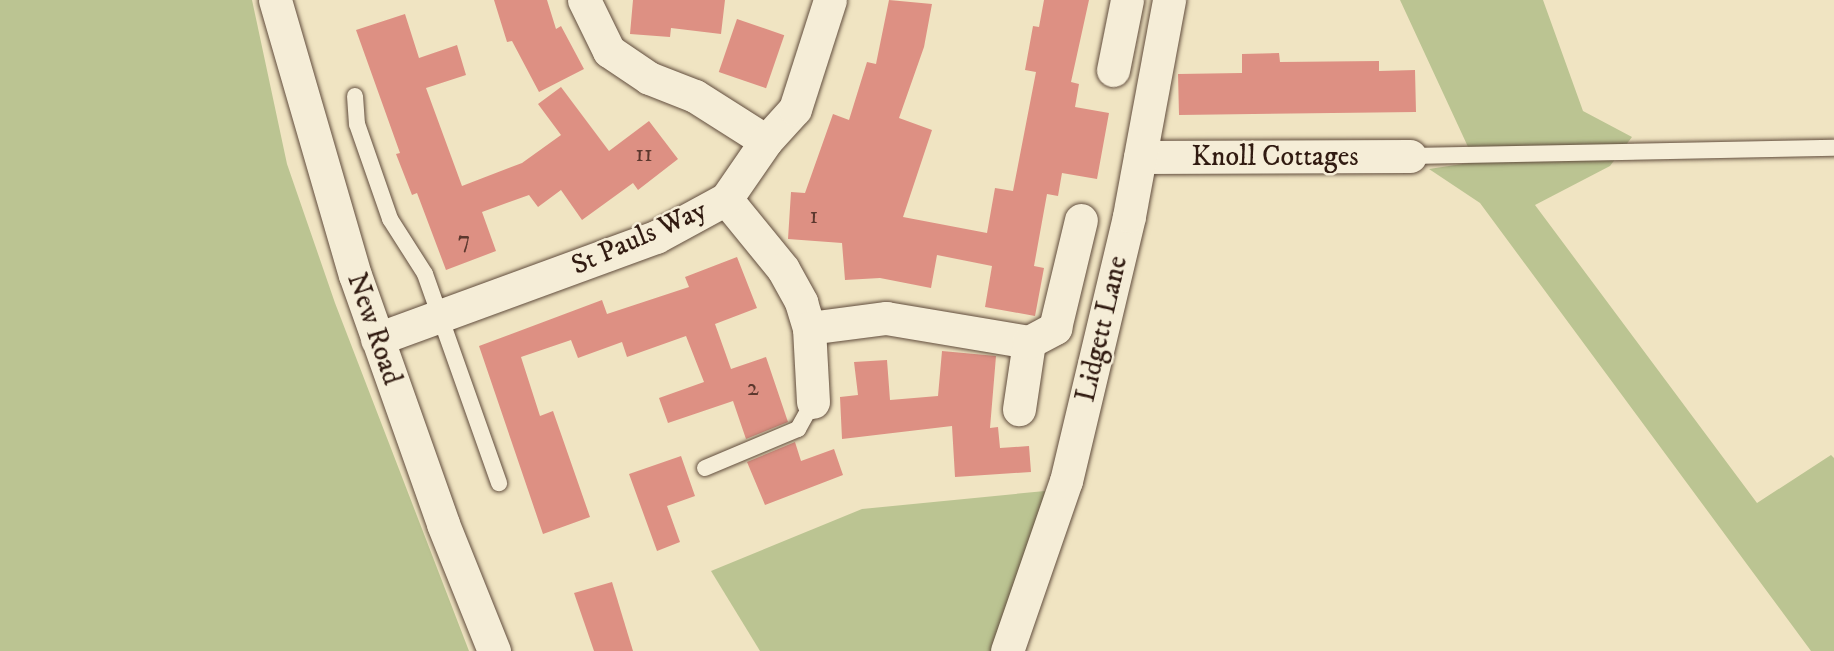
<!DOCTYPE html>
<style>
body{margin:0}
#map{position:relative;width:1834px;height:651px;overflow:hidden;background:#f0e4c2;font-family:"IM FELL DW Pica",serif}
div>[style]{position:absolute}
.green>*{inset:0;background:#bbc492}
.building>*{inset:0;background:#dd9083;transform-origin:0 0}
.roads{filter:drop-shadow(0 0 2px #614d3d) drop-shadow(0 0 2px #614d3d)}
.lane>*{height:16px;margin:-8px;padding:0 8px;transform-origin:8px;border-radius:8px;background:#f5edd7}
.street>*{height:33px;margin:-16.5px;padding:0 16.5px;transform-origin:16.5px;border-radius:16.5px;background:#f5edd7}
span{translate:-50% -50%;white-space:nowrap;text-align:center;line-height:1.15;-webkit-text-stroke:5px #f5edd7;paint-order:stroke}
.number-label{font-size:24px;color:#5c382e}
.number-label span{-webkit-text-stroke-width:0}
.street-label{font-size:28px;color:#311b11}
</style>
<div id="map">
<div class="green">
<i style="clip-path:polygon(0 0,252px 0,287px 164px,335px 303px,469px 651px,0 651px)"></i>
<i style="clip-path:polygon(1400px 0,1543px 0,1583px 111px,1632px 137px,1610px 166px,1535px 205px,1757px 503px,1831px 455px,1834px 458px,1834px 651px,1811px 651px,1480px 203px,1429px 169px,1475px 162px)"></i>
<i style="clip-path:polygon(1045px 491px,1012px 651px,760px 651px,711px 571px,862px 509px)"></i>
</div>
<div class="building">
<i style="clip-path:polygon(494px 0,547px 0,556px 29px,561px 26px,584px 69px,539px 92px,512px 41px,507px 42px)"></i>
<i style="clip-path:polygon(633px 0,725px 0,721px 34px,671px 28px,670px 37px,630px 34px)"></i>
<i style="clip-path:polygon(889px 0,932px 4px,924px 47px,899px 118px,932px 130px,903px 217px,987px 233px,995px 188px,1013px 191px,1036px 72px,1025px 70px,1033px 26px,1039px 27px,1044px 0,1089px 0,1071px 82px,1079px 84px,1075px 107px,1109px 113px,1097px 179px,1062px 173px,1058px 196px,1047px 194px,1034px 266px,1044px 268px,1035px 316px,985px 307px,992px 266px,937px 255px,931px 288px,880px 278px,845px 280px,842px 243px,788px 239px,791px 192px,805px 193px,833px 114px,849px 120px,867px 62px,876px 64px)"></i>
<i style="clip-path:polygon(405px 14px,419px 58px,457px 45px,466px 75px,426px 88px,462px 186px,522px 163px,561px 135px,538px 104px,561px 87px,609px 151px,649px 121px,678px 159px,638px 190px,633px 183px,582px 220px,561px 190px,538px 207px,529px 195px,482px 212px,496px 251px,446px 270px,417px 193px,412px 195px,396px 154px,400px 153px,356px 30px)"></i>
<i style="left:737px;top:19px;width:50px;height:56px;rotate:19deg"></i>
<i style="clip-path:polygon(1279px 53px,1280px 62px,1379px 61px,1379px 71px,1415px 70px,1416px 112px,1179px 115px,1178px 74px,1242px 73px,1242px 54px)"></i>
<i style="clip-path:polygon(737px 257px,757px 308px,715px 324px,731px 369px,766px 357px,788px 422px,746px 439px,733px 401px,668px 423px,659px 398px,704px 382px,686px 336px,627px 357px,622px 342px,578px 358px,571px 340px,521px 357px,540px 416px,553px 411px,590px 517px,543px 534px,479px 346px,602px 300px,607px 314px,689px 287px,685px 277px)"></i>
<i style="clip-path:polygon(942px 351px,996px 356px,990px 428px,998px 427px,1000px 448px,1029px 446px,1031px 472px,955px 477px,952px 426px,842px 439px,840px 397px,858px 395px,854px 362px,887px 360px,890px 400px,938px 396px)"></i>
<i style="clip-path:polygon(795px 442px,801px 461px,834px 449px,843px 475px,765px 505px,747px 462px)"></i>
<i style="clip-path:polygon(681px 456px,695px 496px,667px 506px,680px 542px,657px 551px,629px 474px)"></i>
<i style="clip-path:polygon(612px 582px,633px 651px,594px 651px,574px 593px)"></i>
</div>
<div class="roads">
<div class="lane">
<i style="left:355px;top:96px;width:28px;rotate:86deg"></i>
<i style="left:357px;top:124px;width:101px;rotate:70.8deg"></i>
<i style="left:390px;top:219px;width:65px;rotate:57.5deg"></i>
<i style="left:425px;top:274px;width:222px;rotate:70.5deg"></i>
<i style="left:1410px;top:156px;width:424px;rotate:-1.1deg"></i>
<i style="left:705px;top:468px;width:101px;rotate:-22.8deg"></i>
<i style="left:798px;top:429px;width:31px;rotate:-61deg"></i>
</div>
<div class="street">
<i style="left:275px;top:0;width:286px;rotate:73.8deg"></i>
<i style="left:355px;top:275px;width:264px;rotate:70.5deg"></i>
<i style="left:443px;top:524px;width:137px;rotate:68.1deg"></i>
<i style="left:584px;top:0;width:57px;rotate:63.9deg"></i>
<i style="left:609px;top:51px;width:48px;rotate:34deg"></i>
<i style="left:649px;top:78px;width:49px;rotate:21.4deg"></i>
<i style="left:695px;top:96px;width:84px;rotate:32.4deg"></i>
<i style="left:1113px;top:70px;width:71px;rotate:-78.7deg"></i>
<i style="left:1140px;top:157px;width:270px;rotate:-0.2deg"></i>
<i style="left:726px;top:199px;width:90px;rotate:50.8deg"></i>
<i style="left:783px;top:269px;width:38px;rotate:61deg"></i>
<i style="left:801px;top:302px;width:27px;rotate:73deg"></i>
<i style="left:809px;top:328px;width:74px;rotate:86.9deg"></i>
<i style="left:809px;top:328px;width:78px;rotate:-7.4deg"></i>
<i style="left:886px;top:318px;width:145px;rotate:9.5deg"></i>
<i style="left:1029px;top:342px;width:68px;rotate:98.5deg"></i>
<i style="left:377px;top:339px;width:297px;rotate:-20.1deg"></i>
<i style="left:656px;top:237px;width:80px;rotate:-28.5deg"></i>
<i style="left:726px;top:199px;width:70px;rotate:-55.4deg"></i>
<i style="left:766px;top:141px;width:43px;rotate:-47.8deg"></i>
<i style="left:795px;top:109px;width:114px;rotate:-72.2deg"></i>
<i style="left:1029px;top:342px;width:30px;rotate:-28deg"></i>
<i style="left:1055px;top:328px;width:111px;rotate:-76.5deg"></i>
<i style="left:1007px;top:651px;width:180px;rotate:-70.9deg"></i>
<i style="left:1066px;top:481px;width:272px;rotate:-76.6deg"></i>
<i style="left:1129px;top:216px;width:220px;rotate:-79.5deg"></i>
</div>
</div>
<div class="number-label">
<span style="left:644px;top:155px">11</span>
<span style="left:814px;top:217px">1</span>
<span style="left:464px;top:241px">7</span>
<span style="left:753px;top:389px">2</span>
</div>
<div class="street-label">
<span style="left:1275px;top:157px">Knoll Cottages</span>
<span style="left:639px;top:238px;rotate:-24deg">St Pauls Way</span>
<span style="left:374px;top:329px;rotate:71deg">New Road</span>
<span style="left:1102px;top:329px;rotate:-77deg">Lidgett Lane</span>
</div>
</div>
